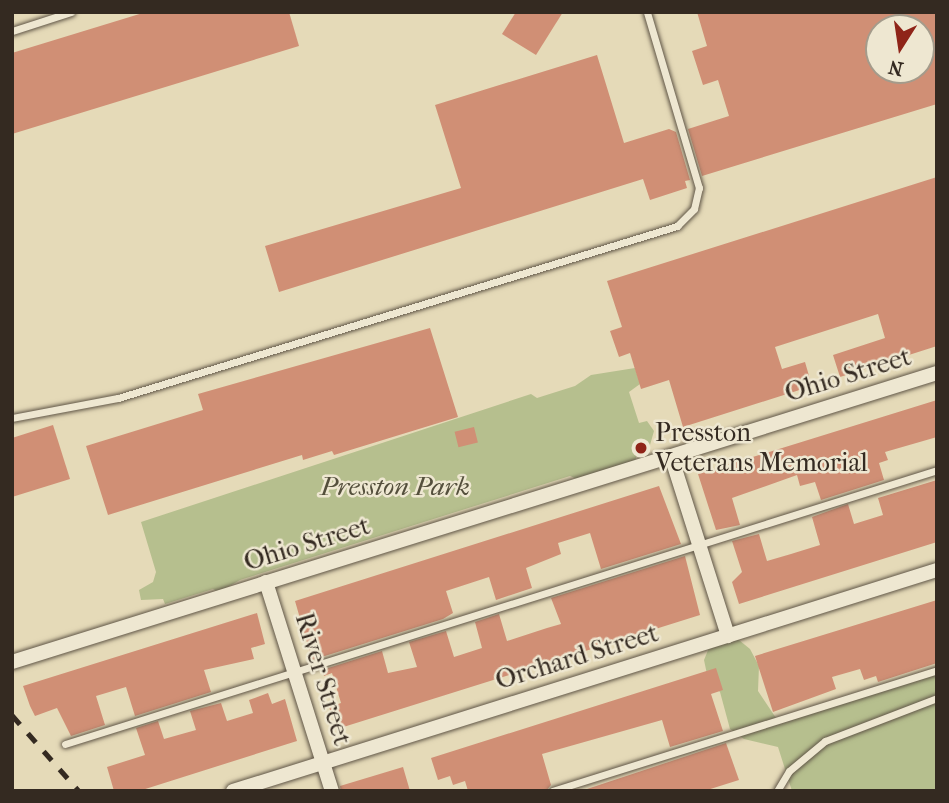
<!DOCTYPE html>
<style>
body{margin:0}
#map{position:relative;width:949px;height:803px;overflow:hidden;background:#e5dab8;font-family:"IM FELL French Canon",serif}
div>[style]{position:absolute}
.green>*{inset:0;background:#b6bf8e}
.building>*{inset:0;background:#d08f75;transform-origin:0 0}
.roads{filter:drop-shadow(0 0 2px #605647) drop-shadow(0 0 2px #605647)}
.service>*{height:7px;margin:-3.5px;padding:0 3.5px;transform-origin:3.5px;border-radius:3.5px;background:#eee7d1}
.minor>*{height:14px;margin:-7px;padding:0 7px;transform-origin:7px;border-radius:7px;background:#eee7d1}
.rail>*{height:5px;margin-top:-2.5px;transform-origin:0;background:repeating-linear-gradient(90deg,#342a21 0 12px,transparent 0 24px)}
.dots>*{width:19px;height:19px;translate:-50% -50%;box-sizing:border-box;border:4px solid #eee7d1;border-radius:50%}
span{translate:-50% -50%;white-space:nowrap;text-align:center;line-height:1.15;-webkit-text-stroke:5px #eee7d1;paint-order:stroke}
.street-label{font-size:26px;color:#342a21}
.poi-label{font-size:26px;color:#342a21}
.left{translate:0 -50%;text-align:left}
.park-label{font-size:26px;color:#544f3c;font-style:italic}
.frame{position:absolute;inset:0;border:14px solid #342a21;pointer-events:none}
.north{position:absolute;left:865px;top:14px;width:70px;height:70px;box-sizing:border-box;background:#eee7d1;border:2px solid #a49b8b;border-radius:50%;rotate:192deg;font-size:19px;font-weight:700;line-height:28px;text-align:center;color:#342a21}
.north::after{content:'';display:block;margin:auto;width:24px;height:32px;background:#8f2418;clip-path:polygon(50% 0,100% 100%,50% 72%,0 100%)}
</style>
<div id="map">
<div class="green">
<i style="clip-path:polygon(635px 368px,640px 384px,629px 392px,639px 423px,647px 421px,654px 431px,648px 452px,637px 455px,633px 467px,584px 482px,570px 476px,240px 580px,219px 592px,213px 589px,165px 604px,163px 599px,141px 600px,139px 590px,153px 582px,156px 572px,141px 522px,531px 394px,537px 398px,575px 386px,591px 375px)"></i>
<i style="clip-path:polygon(734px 636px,750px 649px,759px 666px,758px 691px,778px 721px,937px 670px,937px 791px,792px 791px,778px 747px,744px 739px,730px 729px,720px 692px,708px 679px,704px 660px,711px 643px)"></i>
</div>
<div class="building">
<i style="clip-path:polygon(146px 12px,289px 12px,299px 46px,12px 134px,12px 53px)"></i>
<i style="clip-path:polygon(516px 12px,563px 12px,536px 55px,502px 34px)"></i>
<i style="clip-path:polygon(evenodd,697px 12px,937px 12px,937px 104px,702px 176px,688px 129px,729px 116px,718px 80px,703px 85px,692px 51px,707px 46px,697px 12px,879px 28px,921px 28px,921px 70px,879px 70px,879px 28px)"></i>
<i style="clip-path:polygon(597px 55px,624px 143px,669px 129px,676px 132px,690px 180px,685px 181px,687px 188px,650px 200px,643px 179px,279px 292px,265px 246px,461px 188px,435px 105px)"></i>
<i style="clip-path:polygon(937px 177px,937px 346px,840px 377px,833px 355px,885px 338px,878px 314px,775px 347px,782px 369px,805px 362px,812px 386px,683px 427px,669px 380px,641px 389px,630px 353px,619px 357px,610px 331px,622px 327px,607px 281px)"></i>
<i style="clip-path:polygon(430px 328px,458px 417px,334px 455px,332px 451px,303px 460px,302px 455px,108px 515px,86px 446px,203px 410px,198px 394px)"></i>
<i style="clip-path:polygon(937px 400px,937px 437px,885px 452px,888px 460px,879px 463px,884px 480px,821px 500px,815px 482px,800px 486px,797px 475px,732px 498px,740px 525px,716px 530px,698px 474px)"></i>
<i style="clip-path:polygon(53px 425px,70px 479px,12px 497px,12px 438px)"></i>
<i style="left:474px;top:427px;width:16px;height:20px;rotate:76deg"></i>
<i style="clip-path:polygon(937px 480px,937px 542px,739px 604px,732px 582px,742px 572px,732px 541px,759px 534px,767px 561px,791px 554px,820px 545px,812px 517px,848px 504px,854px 524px,883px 515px,878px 498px)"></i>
<i style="clip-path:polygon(659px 486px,681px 544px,601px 569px,590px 533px,558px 543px,561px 554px,526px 568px,532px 588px,496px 600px,489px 577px,446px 591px,453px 613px,443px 619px,312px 660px,295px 601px)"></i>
<i style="clip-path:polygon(685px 556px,700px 615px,337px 729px,329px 707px,341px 703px,332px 673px,324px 676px,322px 670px,382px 651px,388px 673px,417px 667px,409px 642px,446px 631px,454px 657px,482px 648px,475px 622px,499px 614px,507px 641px,547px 628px,561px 624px,551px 598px)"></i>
<i style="clip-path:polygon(937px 600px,937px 663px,878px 682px,876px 676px,864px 680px,860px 669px,832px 677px,836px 689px,773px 712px,755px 656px)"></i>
<i style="clip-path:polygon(257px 613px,265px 644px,251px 648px,254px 659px,204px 670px,211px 692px,135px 716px,126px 687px,96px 696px,105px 725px,71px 736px,57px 708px,35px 716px,30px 706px,23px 686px)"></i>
<i style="clip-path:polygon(716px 668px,723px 690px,711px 694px,723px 731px,670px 747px,662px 720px,542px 754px,551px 785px,546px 791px,468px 791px,465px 781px,453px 785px,450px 776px,438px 780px,431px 758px)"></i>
<i style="clip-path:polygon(268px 693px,272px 704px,285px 699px,297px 741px,139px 791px,114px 791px,107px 767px,145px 755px,136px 728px,158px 721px,164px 739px,196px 730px,190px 711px,221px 703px,227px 721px,253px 713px,249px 700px)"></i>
<i style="clip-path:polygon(726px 743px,739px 780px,704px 791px,581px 791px)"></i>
<i style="clip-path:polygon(403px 767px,410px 791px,341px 791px,340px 786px)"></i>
</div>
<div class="roads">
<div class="service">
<i style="left:12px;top:31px;width:62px;rotate:-17.9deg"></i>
<i style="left:12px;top:418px;width:108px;rotate:-10.7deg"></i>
<i style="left:118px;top:398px;width:585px;rotate:-17.1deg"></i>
<i style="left:677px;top:226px;width:24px;rotate:-45deg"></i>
<i style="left:694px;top:209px;width:22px;rotate:-77deg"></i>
<i style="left:699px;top:188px;width:184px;rotate:-106.5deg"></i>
<i style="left:65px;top:744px;width:914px;rotate:-17.44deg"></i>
<i style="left:552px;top:791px;width:404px;rotate:-17.4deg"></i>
<i style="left:777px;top:791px;width:23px;rotate:-59deg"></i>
<i style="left:789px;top:771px;width:47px;rotate:-39.8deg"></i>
<i style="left:825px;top:741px;width:120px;rotate:-21deg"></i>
</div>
<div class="minor">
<i style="left:671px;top:456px;width:189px;rotate:72.4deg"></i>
<i style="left:266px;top:582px;width:219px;rotate:72.5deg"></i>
<i style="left:12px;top:662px;width:969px;rotate:-17.35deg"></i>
<i style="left:233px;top:791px;width:738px;rotate:-17.43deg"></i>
</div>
</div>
<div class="rail">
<i style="left:12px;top:715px;width:101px;rotate:48.6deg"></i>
</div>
<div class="dots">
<i style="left:641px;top:448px;background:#8f2418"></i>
</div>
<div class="street-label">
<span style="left:848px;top:375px;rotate:-17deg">Ohio Street</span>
<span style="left:307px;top:544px;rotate:-17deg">Ohio Street</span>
<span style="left:577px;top:657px;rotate:-17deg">Orchard Street</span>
<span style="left:323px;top:679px;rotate:73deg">River Street</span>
</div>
<div class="poi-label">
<span class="left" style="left:655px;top:448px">Presston<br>Veterans Memorial</span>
</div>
<div class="park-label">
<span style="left:395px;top:487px">Presston Park</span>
</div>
<div class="frame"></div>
<div class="north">N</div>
</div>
